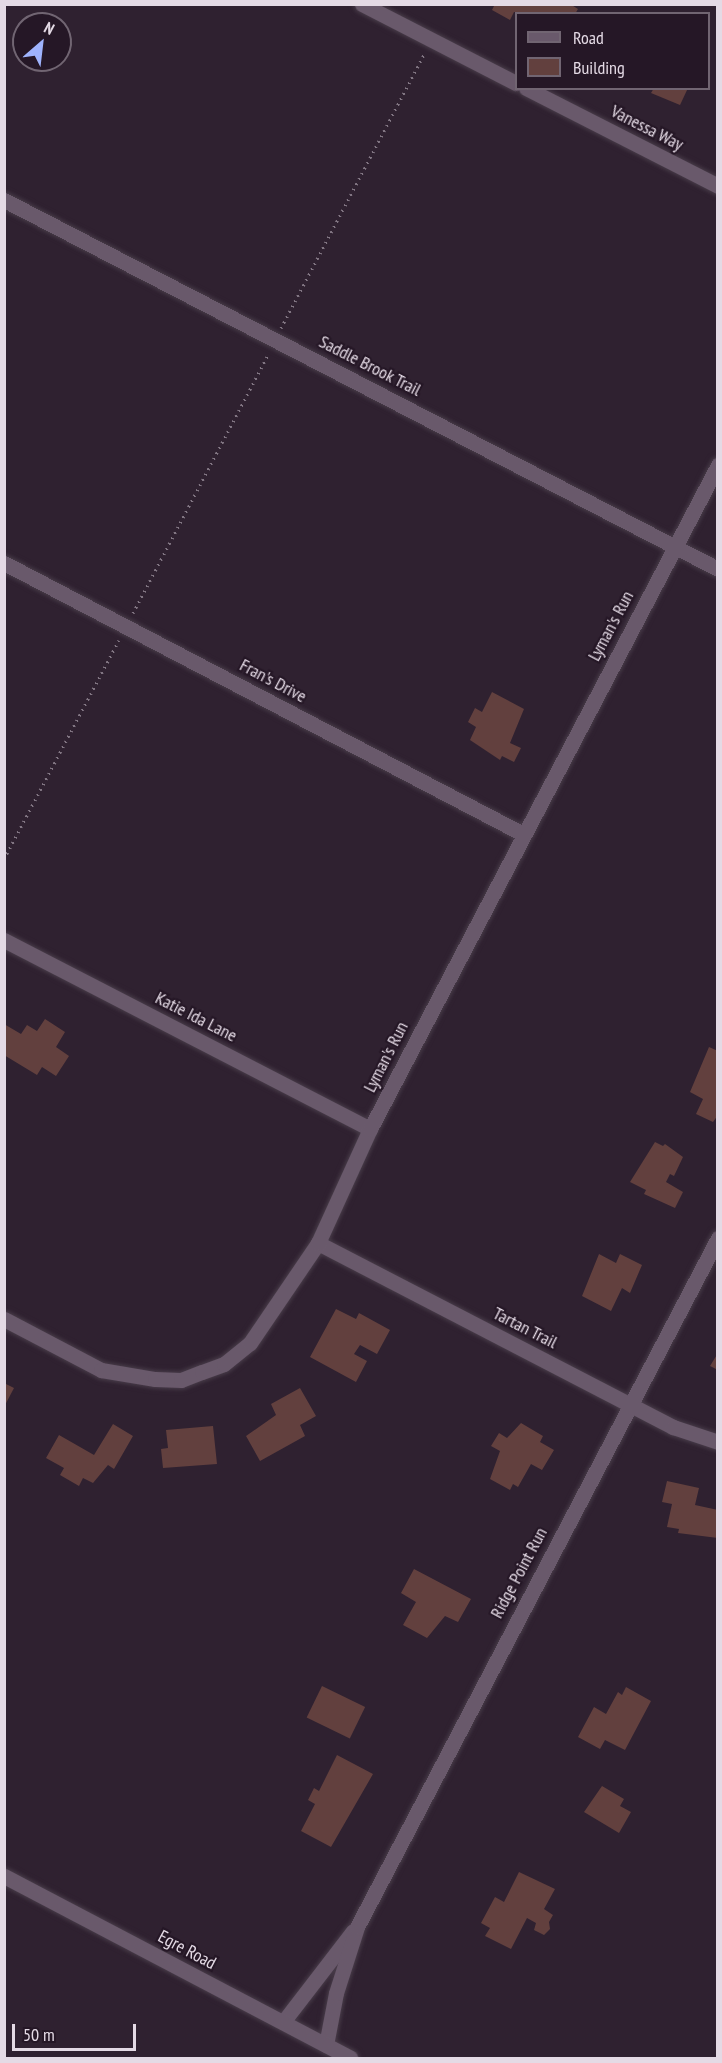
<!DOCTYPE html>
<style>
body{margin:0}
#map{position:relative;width:722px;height:2063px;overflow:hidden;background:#2f2130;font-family:"PT Sans Narrow",sans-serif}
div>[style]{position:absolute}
.building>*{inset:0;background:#62403e;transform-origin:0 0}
.path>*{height:3px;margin-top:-1.5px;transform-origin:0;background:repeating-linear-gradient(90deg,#827683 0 1.5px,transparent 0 6px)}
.roads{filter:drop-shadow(0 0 2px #483c49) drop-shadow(0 0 2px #483c49)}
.street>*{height:15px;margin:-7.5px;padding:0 7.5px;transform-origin:7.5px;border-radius:7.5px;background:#69596b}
.secondary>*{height:15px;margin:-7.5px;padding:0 7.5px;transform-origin:7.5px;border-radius:7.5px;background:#69596b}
span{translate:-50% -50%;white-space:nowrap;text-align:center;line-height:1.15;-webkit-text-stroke:4.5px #251726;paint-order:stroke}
.street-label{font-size:18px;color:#e4dae5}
.frame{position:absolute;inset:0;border:6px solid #e4dae5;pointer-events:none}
.legend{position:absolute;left:515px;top:12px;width:195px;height:78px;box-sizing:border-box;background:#251726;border:2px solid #716572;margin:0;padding:8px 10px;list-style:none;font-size:18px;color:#e4dae5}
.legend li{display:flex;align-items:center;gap:12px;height:30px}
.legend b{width:30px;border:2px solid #716572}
.north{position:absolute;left:12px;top:12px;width:60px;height:60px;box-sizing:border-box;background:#251726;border:2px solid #716572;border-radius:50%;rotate:28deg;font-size:16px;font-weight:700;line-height:24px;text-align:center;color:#e4dae5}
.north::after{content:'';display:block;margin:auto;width:21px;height:27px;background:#9fb3fd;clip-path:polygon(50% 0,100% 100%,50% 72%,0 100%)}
.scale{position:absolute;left:12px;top:2024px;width:124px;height:27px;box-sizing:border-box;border:3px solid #e4dae5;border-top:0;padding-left:8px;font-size:18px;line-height:21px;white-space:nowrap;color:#e4dae5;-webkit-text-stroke:4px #251726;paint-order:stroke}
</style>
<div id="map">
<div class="building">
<i style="clip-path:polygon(495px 4px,570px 4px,578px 9px,575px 14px,514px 12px,510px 20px,492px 10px)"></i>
<i style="clip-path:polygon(654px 88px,688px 88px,680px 105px,651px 93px)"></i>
<i style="clip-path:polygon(492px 692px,524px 709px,510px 743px,521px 748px,514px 762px,502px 756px,500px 760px,470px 740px,476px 727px,468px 722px,475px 708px,482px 712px)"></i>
<i style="clip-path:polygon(45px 1019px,65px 1032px,56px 1047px,69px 1056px,56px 1076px,42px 1067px,37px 1075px,4px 1055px,4px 1024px,21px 1034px,27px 1025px,37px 1031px)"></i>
<i style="clip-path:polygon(709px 1047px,718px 1051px,718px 1115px,713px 1122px,696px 1114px,703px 1099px,690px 1092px)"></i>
<i style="clip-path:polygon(655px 1142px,663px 1146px,665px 1144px,683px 1157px,674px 1176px,670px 1174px,666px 1182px,683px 1192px,675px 1208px,644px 1194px,646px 1190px,630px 1182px)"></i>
<i style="clip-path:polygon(599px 1254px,616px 1263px,620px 1254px,642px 1265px,630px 1293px,622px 1288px,611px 1311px,582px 1296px)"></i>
<i style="clip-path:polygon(336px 1309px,356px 1319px,359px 1313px,390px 1330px,377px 1354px,360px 1345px,354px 1354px,367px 1361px,356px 1382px,310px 1357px)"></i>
<i style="clip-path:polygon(718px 1353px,718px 1370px,710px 1366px)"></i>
<i style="clip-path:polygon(4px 1383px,14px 1388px,4px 1407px)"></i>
<i style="clip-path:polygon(300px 1388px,316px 1416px,300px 1425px,305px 1436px,260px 1461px,246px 1436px,276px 1415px,271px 1404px)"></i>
<i style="clip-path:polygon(521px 1423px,543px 1436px,540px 1442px,554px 1450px,542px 1470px,531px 1464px,518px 1487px,513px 1484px,510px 1490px,490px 1479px,500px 1451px,491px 1446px,499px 1433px,507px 1438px)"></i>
<i style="clip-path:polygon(113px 1424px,133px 1436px,114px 1469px,108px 1465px,93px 1483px,83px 1478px,79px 1486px,60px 1475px,64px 1468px,46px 1458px,59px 1435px,94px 1455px)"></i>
<i style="clip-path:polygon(213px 1426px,217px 1464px,163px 1468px,161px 1449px,168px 1448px,166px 1430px)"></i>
<i style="clip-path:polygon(667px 1481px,699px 1488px,695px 1505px,718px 1510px,718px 1538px,678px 1533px,679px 1529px,667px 1527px,672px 1504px,662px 1502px)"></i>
<i style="clip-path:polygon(414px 1569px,471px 1599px,458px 1622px,445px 1616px,427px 1638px,403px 1625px,416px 1602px,401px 1593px)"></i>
<i style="left:322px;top:1686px;width:48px;height:35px;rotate:26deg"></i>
<i style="clip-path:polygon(626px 1687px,651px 1701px,625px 1750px,605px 1740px,600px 1749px,578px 1737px,594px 1707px,606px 1714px,618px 1692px,622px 1695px)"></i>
<i style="clip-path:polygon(337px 1755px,373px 1774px,331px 1847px,301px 1831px,315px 1804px,308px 1800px,314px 1788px,319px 1791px)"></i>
<i style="clip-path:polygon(602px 1786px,624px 1799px,620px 1806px,631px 1812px,619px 1833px,584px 1812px)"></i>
<i style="clip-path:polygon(519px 1872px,555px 1889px,544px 1909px,553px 1915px,549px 1922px,550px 1929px,544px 1935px,534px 1930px,536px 1923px,527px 1918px,511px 1949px,485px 1936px,490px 1928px,481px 1923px,495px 1897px,504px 1902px)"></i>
</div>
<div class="path">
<i style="left:281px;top:328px;width:311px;rotate:-62.4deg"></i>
<i style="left:133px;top:613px;width:293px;rotate:-62.4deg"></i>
<i style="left:4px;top:859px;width:247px;rotate:-62.3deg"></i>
</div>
<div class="roads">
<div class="street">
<i style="left:362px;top:4px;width:173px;rotate:27.2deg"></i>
<i style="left:526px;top:88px;width:216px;rotate:27deg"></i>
<i style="left:4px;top:200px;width:804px;rotate:27.33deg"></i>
<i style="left:4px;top:563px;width:585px;rotate:27.57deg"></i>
<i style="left:4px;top:940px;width:412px;rotate:27.3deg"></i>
<i style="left:318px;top:1243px;width:400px;rotate:27.4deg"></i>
<i style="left:673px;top:1427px;width:47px;rotate:18.4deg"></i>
<i style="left:4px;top:1319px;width:110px;rotate:27.7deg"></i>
<i style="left:101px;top:1370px;width:55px;rotate:9.5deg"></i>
<i style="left:155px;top:1379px;width:26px;rotate:2deg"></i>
<i style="left:181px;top:1380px;width:22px;rotate:-21deg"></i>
<i style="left:202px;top:1372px;width:23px;rotate:-20deg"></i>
<i style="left:224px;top:1364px;width:33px;rotate:-39deg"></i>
<i style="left:250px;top:1343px;width:121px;rotate:-55.8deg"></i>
<i style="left:318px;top:1243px;width:125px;rotate:-65.5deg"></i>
<i style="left:370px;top:1129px;width:750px;rotate:-62.34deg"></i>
<i style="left:283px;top:2022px;width:115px;rotate:-52.4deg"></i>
<i style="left:326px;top:2045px;width:53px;rotate:-79.1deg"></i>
<i style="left:336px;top:1993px;width:69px;rotate:-72.3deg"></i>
<i style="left:357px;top:1927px;width:778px;rotate:-62.35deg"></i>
</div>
<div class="secondary">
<i style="left:4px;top:1876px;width:391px;rotate:27.7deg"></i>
</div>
</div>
<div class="street-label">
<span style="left:647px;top:128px;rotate:27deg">Vanessa Way</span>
<span style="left:370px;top:366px;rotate:27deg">Saddle Brook Trail</span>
<span style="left:611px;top:626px;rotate:-62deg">Lyman's Run</span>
<span style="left:273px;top:681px;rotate:28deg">Fran's Drive</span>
<span style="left:196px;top:1017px;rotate:27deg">Katie Ida Lane</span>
<span style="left:386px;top:1057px;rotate:-63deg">Lyman's Run</span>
<span style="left:525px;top:1328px;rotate:27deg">Tartan Trail</span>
<span style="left:519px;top:1573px;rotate:-62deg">Ridge Point Run</span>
<span style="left:187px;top:1950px;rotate:28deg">Egre Road</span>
</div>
<div class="frame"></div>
<ul class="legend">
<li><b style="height:8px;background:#69596b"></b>Road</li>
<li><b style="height:16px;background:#62403e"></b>Building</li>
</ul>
<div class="north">N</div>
<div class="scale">50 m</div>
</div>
